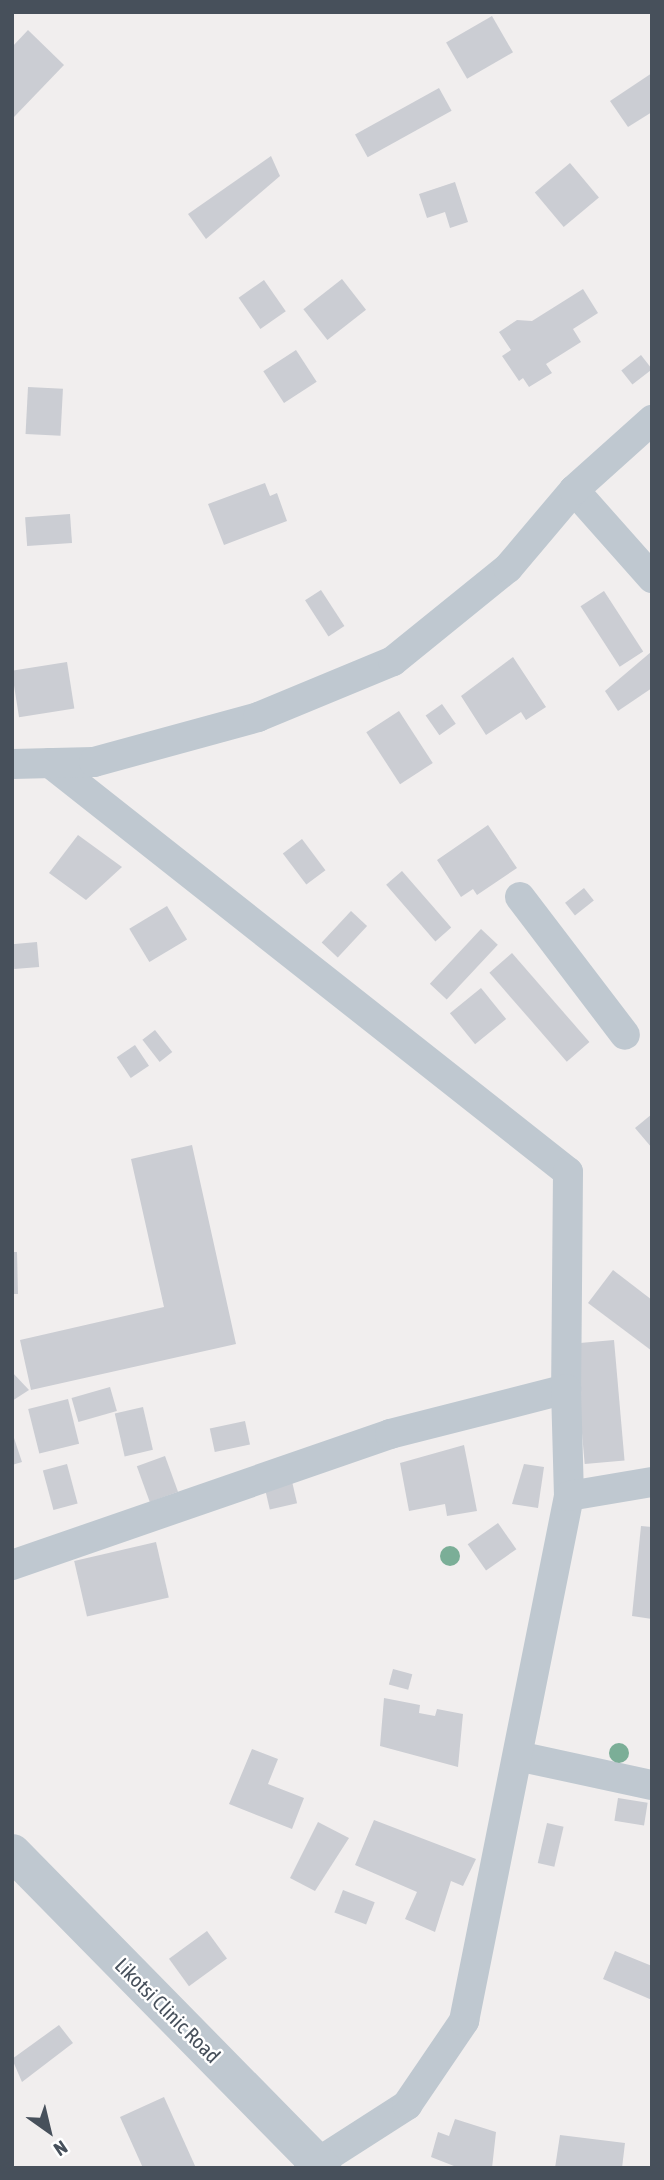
<!DOCTYPE html>
<style>
body{margin:0}
#map{position:relative;width:664px;height:2180px;overflow:hidden;background:#f1eeee;font-family:"Asap Condensed",sans-serif}
div>[style]{position:absolute}
.building>*{inset:0;background:#cbcdd3;transform-origin:0 0}
.minor>*{height:30px;margin:-15px;padding:0 15px;transform-origin:15px;border-radius:15px;background:#bfc8d0}
.tertiary>*{height:37px;margin:-18.5px;padding:0 18.5px;transform-origin:18.5px;border-radius:18.5px;background:#bfc8d0}
.trees>*{width:20px;height:20px;margin:-10px;border-radius:50%;background:#7bae97}
span{translate:-50% -50%;white-space:nowrap;text-align:center;line-height:1.15;-webkit-text-stroke:5px #fff;paint-order:stroke}
.street-label{font-size:21px;color:#47505b}
.frame{position:absolute;inset:0;border:14px solid #47505b;pointer-events:none}
.north{position:absolute;left:14px;top:2096px;width:70px;height:70px;-webkit-text-stroke:5px #fff;paint-order:stroke;rotate:146deg;font-size:19px;font-weight:700;line-height:28px;text-align:center;color:#47505b}
.north::after{content:'';display:block;margin:auto;width:24px;height:32px;background:#47505b;clip-path:polygon(50% 0,100% 100%,50% 72%,0 100%)}
</style>
<div id="map">
<div class="building">
<i style="left:492px;top:16px;width:42px;height:53px;rotate:60deg"></i>
<i style="clip-path:polygon(28px 30px,64px 65px,14px 117px,12px 47px)"></i>
<i style="clip-path:polygon(652px 73px,652px 112px,628px 127px,610px 101px)"></i>
<i style="left:439px;top:88px;width:26px;height:96px;rotate:61deg"></i>
<i style="clip-path:polygon(271px 156px,280px 176px,206px 239px,188px 214px)"></i>
<i style="left:570px;top:163px;width:45px;height:46px;rotate:50deg"></i>
<i style="clip-path:polygon(455px 182px,468px 222px,450px 228px,445px 212px,427px 218px,419px 194px)"></i>
<i style="left:342px;top:279px;width:39px;height:49px;rotate:52deg"></i>
<i style="left:264px;top:280px;width:38px;height:31px;rotate:55deg"></i>
<i style="clip-path:polygon(583px 289px,598px 313px,573px 329px,581px 342px,546px 364px,552px 373px,529px 387px,523px 378px,519px 381px,502px 356px,511px 350px,499px 332px,517px 320px,532px 321px)"></i>
<i style="left:296px;top:350px;width:38px;height:39px;rotate:57deg"></i>
<i style="left:641px;top:355px;width:18px;height:25px;rotate:52deg"></i>
<i style="left:28px;top:387px;width:35px;height:47px;rotate:3deg"></i>
<i style="clip-path:polygon(265px 483px,270px 496px,277px 493px,287px 521px,224px 545px,208px 504px)"></i>
<i style="left:70px;top:514px;width:29px;height:45px;rotate:86deg"></i>
<i style="left:321px;top:590px;width:43px;height:19px;rotate:57deg"></i>
<i style="left:604px;top:591px;width:72px;height:28px;rotate:57deg"></i>
<i style="clip-path:polygon(651px 652px,652px 688px,618px 711px,605px 691px)"></i>
<i style="clip-path:polygon(513px 657px,546px 707px,526px 720px,521px 712px,486px 735px,461px 696px)"></i>
<i style="left:67px;top:662px;width:47px;height:56px;rotate:81deg"></i>
<i style="left:442px;top:704px;width:24px;height:20px;rotate:55deg"></i>
<i style="left:399px;top:711px;width:62px;height:39px;rotate:57deg"></i>
<i style="clip-path:polygon(488px 825px,517px 868px,477px 895px,473px 889px,461px 897px,437px 860px)"></i>
<i style="clip-path:polygon(78px 835px,122px 867px,86px 900px,49px 873px)"></i>
<i style="left:302px;top:839px;width:39px;height:24px;rotate:53deg"></i>
<i style="left:402px;top:871px;width:75px;height:21px;rotate:49deg"></i>
<i style="left:584px;top:888px;width:16px;height:24px;rotate:52deg"></i>
<i style="left:167px;top:906px;width:39px;height:44px;rotate:59deg"></i>
<i style="left:351px;top:911px;width:22px;height:43px;rotate:43deg"></i>
<i style="left:481px;top:929px;width:23px;height:75px;rotate:43deg"></i>
<i style="left:37px;top:942px;width:25px;height:25px;rotate:85deg"></i>
<i style="left:512px;top:953px;width:118px;height:30px;rotate:49deg"></i>
<i style="left:481px;top:988px;width:40px;height:40px;rotate:51deg"></i>
<i style="left:155px;top:1030px;width:28px;height:16px;rotate:52deg"></i>
<i style="left:135px;top:1045px;width:25px;height:22px;rotate:56deg"></i>
<i style="clip-path:polygon(652px 1114px,652px 1148px,635px 1128px)"></i>
<i style="clip-path:polygon(192px 1145px,236px 1344px,31px 1390px,20px 1340px,164px 1307px,131px 1159px)"></i>
<i style="clip-path:polygon(12px 1252px,17px 1252px,18px 1294px,12px 1294px)"></i>
<i style="clip-path:polygon(613px 1270px,652px 1300px,652px 1351px,588px 1303px)"></i>
<i style="left:614px;top:1340px;width:121px;height:40px;rotate:85deg"></i>
<i style="clip-path:polygon(12px 1372px,29px 1390px,12px 1401px)"></i>
<i style="left:110px;top:1387px;width:25px;height:40px;rotate:74deg"></i>
<i style="left:68px;top:1399px;width:46px;height:41px;rotate:76deg"></i>
<i style="left:143px;top:1407px;width:44px;height:29px;rotate:77deg"></i>
<i style="left:245px;top:1421px;width:24px;height:36px;rotate:78deg"></i>
<i style="clip-path:polygon(12px 1432px,22px 1462px,12px 1465px)"></i>
<i style="clip-path:polygon(464px 1445px,477px 1511px,447px 1516px,445px 1504px,409px 1511px,400px 1463px)"></i>
<i style="left:165px;top:1456px;width:38px;height:30px;rotate:70deg"></i>
<i style="left:67px;top:1464px;width:41px;height:25px;rotate:75deg"></i>
<i style="clip-path:polygon(524px 1464px,544px 1467px,538px 1508px,512px 1504px)"></i>
<i style="left:291px;top:1477px;width:27px;height:28px;rotate:77deg"></i>
<i style="left:498px;top:1523px;width:32px;height:37px;rotate:55deg"></i>
<i style="clip-path:polygon(641px 1526px,652px 1527px,652px 1619px,632px 1616px)"></i>
<i style="left:156px;top:1542px;width:57px;height:84px;rotate:77deg"></i>
<i style="left:393px;top:1669px;width:20px;height:16px;rotate:15deg"></i>
<i style="clip-path:polygon(384px 1698px,420px 1705px,419px 1713px,435px 1716px,437px 1709px,463px 1714px,458px 1767px,380px 1746px)"></i>
<i style="clip-path:polygon(252px 1749px,278px 1759px,268px 1784px,304px 1798px,292px 1829px,229px 1804px)"></i>
<i style="left:618px;top:1798px;width:30px;height:23px;rotate:9deg"></i>
<i style="clip-path:polygon(374px 1820px,476px 1859px,463px 1886px,451px 1881px,435px 1932px,405px 1919px,417px 1892px,355px 1865px)"></i>
<i style="clip-path:polygon(318px 1822px,349px 1838px,315px 1891px,290px 1878px)"></i>
<i style="left:547px;top:1823px;width:17px;height:41px;rotate:13deg"></i>
<i style="left:343px;top:1890px;width:34px;height:24px;rotate:21deg"></i>
<i style="left:207px;top:1931px;width:34px;height:47px;rotate:54deg"></i>
<i style="clip-path:polygon(615px 1951px,652px 1966px,652px 2000px,603px 1979px)"></i>
<i style="clip-path:polygon(59px 2025px,73px 2043px,22px 2082px,12px 2059px)"></i>
<i style="clip-path:polygon(164px 2097px,196px 2168px,143px 2168px,120px 2117px)"></i>
<i style="clip-path:polygon(455px 2119px,496px 2132px,492px 2168px,459px 2168px,431px 2157px,438px 2132px,449px 2136px)"></i>
<i style="clip-path:polygon(560px 2135px,625px 2143px,622px 2168px,555px 2168px)"></i>
</div>
<div class="minor">
<i style="left:574px;top:490px;width:118px;rotate:48.4deg"></i>
<i style="left:50px;top:763px;width:660px;rotate:38.29deg"></i>
<i style="left:568px;top:1172px;width:217px;rotate:90.5deg"></i>
<i style="left:12px;top:764px;width:82px;rotate:-1.4deg"></i>
<i style="left:94px;top:762px;width:170px;rotate:-15.3deg"></i>
<i style="left:258px;top:717px;width:146px;rotate:-22.5deg"></i>
<i style="left:393px;top:661px;width:148px;rotate:-39deg"></i>
<i style="left:508px;top:568px;width:102px;rotate:-49.8deg"></i>
<i style="left:574px;top:490px;width:105px;rotate:-41.9deg"></i>
<i style="left:520px;top:897px;width:173px;rotate:52.7deg"></i>
<i style="left:12px;top:1565px;width:400px;rotate:-19.1deg"></i>
<i style="left:390px;top:1434px;width:182px;rotate:-14.3deg"></i>
<i style="left:566px;top:1389px;width:107px;rotate:88.4deg"></i>
<i style="left:522px;top:1757px;width:133px;rotate:12.2deg"></i>
<i style="left:309px;top:2168px;width:117px;rotate:-32.7deg"></i>
<i style="left:407px;top:2105px;width:102px;rotate:-55.8deg"></i>
<i style="left:464px;top:2021px;width:535px;rotate:-78.69deg"></i>
<i style="left:569px;top:1496px;width:84px;rotate:-9.6deg"></i>
</div>
<div class="tertiary">
<i style="left:12px;top:1852px;width:443px;rotate:45.5deg"></i>
</div>
<div class="trees">
<i style="left:450px;top:1556px"></i>
<i style="left:619px;top:1753px"></i>
</div>
<div class="street-label">
<span style="left:168px;top:2010px;rotate:45deg">Likotsi Clinic Road</span>
</div>
<div class="frame"></div>
<div class="north">N</div>
</div>
